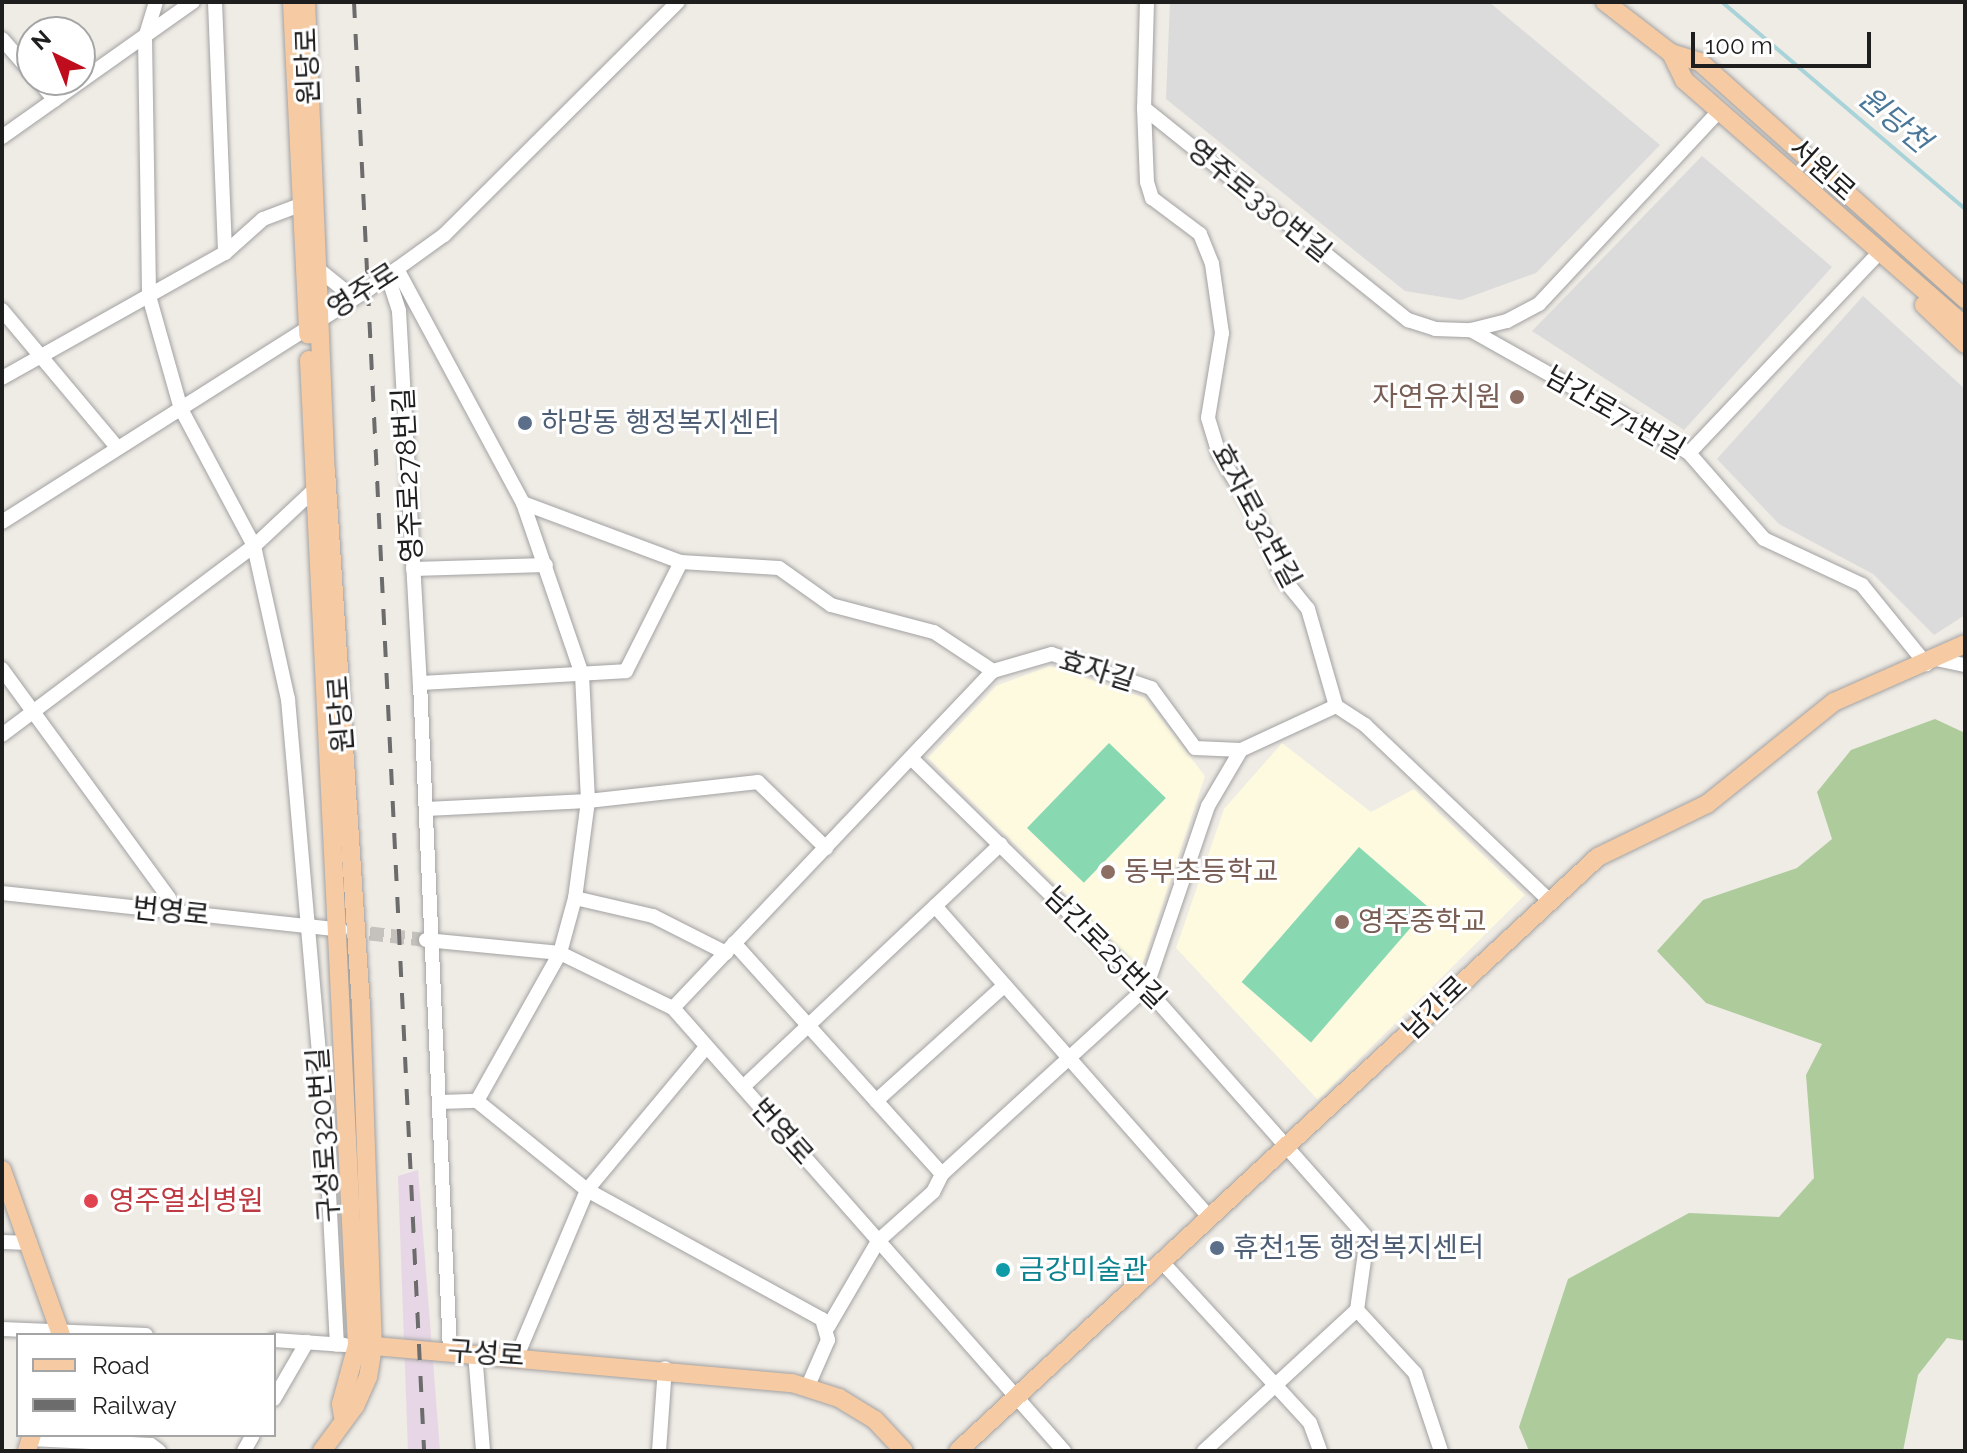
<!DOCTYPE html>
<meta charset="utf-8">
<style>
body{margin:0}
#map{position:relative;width:1967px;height:1453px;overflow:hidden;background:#efebe5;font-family:Raleway,"Noto Sans KR",sans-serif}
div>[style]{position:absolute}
.residential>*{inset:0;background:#dcdbdb}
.industrial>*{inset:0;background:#e7d7e6}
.education>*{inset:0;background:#fdfae0}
.forest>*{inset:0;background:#aecb9c}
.pitch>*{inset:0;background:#88d9b2;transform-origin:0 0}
.stream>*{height:4px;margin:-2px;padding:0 2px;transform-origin:2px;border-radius:2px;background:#a8d3d9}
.minor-tunnel>*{height:14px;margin-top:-7px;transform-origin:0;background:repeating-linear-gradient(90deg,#c5c2bd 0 14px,transparent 0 21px)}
.roads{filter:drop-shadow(0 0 2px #a2a2a2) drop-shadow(0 0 2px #a2a2a2)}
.minor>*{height:14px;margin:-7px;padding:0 7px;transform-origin:7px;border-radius:7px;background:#fff}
.major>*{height:18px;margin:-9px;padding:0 9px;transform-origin:9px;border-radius:9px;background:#f6cba3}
.rail>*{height:4px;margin-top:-2px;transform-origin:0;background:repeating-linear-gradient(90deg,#6c6c6c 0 16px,transparent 0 32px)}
.dots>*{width:22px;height:22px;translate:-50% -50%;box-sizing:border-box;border:4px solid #fff;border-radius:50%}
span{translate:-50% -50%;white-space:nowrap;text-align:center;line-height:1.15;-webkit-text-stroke:6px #fff;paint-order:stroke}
.street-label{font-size:28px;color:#1e1e1e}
.education-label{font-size:28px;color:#785e54}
.right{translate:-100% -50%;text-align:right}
.left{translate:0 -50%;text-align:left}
.service-label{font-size:28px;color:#4e5e75}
.health-label{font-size:28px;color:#be3a42}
.culture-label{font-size:28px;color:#0d838f}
.water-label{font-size:30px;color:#4b7899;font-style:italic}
.frame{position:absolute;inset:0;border:4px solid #1e1e1e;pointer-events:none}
.legend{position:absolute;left:16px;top:1333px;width:260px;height:104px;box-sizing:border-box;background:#fff;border:2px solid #a5a5a5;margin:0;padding:10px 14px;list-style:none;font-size:24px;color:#1e1e1e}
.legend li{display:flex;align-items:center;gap:16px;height:40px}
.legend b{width:40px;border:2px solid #a5a5a5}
.north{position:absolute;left:16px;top:16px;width:80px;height:80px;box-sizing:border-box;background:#fff;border:2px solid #a5a5a5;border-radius:50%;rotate:317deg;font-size:22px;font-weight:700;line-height:32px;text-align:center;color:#1e1e1e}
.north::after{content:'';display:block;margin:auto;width:28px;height:36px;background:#bf0d1d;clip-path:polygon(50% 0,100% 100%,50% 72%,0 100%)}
.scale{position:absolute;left:1691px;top:32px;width:180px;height:36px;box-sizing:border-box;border:4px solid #1e1e1e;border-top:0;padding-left:10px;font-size:24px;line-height:28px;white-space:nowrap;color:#1e1e1e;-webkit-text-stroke:6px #fff;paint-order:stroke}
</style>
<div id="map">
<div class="residential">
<i style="clip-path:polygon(1170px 2px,1489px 2px,1660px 145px,1536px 273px,1461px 300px,1405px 291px,1166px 99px)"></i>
<i style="clip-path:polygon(1702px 156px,1832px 267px,1684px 430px,1532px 331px)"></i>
<i style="clip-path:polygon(1863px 296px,1965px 389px,1965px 615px,1934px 635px,1873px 574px,1779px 524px,1717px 459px)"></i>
</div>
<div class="industrial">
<i style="clip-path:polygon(418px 1170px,440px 1451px,408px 1451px,398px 1176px)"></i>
</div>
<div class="education">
<i style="clip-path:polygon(1050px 666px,1145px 698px,1205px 776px,1141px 969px,928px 758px,996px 686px)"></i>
<i style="clip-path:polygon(1282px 743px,1371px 812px,1414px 789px,1525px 895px,1318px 1100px,1176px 948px,1224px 809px)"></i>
</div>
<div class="forest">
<i style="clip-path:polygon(1935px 719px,1965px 733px,1965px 1341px,1947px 1338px,1918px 1375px,1903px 1451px,1529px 1451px,1519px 1427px,1568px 1279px,1689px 1213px,1779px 1217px,1814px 1178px,1806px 1075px,1822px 1044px,1706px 1003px,1657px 951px,1703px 900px,1797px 868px,1832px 839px,1817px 792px,1851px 750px)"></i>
</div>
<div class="pitch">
<i style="left:1109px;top:743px;width:79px;height:118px;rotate:44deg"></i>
<i style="left:1359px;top:847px;width:92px;height:179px;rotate:41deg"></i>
</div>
<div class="stream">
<i style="left:1722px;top:2px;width:319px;rotate:40.4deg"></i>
</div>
<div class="minor-tunnel">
<i style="left:349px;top:931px;width:78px;rotate:6.7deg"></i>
</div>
<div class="roads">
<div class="minor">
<i style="left:156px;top:2px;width:38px;rotate:107deg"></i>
<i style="left:145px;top:38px;width:258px;rotate:89.1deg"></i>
<i style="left:149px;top:296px;width:117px;rotate:74.2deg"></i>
<i style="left:181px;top:409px;width:155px;rotate:61.9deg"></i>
<i style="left:254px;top:546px;width:157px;rotate:77.5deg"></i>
<i style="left:288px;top:699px;width:439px;rotate:85deg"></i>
<i style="left:326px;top:1136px;width:209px;rotate:87deg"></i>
<i style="left:215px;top:2px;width:251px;rotate:87.7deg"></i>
<i style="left:1147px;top:2px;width:106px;rotate:91.6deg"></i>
<i style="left:1144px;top:108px;width:339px;rotate:38.8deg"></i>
<i style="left:1408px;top:320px;width:28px;rotate:18deg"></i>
<i style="left:1435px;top:329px;width:36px;rotate:2deg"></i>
<i style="left:1471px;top:330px;width:37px;rotate:-14deg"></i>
<i style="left:1507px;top:321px;width:36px;rotate:-28deg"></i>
<i style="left:1539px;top:304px;width:264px;rotate:-47deg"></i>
<i style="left:2px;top:39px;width:45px;rotate:48.6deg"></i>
<i style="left:38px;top:80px;width:26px;rotate:50deg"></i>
<i style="left:1144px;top:108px;width:74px;rotate:87.7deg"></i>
<i style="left:1147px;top:182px;width:17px;rotate:73deg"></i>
<i style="left:1152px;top:198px;width:60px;rotate:36.9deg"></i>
<i style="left:1200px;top:234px;width:32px;rotate:68deg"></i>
<i style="left:1212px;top:264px;width:70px;rotate:81.8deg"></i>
<i style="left:1222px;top:333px;width:86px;rotate:99.4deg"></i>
<i style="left:1208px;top:418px;width:38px;rotate:73deg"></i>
<i style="left:1219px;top:454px;width:77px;rotate:58.8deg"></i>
<i style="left:1259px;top:520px;width:61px;rotate:68deg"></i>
<i style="left:1282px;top:577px;width:41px;rotate:50.9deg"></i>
<i style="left:1308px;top:609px;width:101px;rotate:73.9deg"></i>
<i style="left:2px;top:137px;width:234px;rotate:-35.3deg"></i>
<i style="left:318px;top:269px;width:35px;rotate:39deg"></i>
<i style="left:345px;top:291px;width:15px;rotate:11deg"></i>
<i style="left:397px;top:269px;width:18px;rotate:109deg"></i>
<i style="left:391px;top:286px;width:26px;rotate:72deg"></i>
<i style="left:399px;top:311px;width:373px;rotate:86.8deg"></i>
<i style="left:420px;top:683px;width:669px;rotate:87.43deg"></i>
<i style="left:397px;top:269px;width:266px;rotate:61.7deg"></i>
<i style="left:523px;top:503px;width:181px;rotate:71deg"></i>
<i style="left:582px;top:674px;width:127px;rotate:87.3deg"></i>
<i style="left:588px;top:801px;width:98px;rotate:97.6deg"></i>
<i style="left:575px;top:898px;width:57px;rotate:105.3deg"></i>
<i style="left:560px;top:953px;width:170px;rotate:119.3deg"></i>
<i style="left:2px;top:310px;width:180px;rotate:50deg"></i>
<i style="left:1471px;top:330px;width:250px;rotate:29.4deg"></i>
<i style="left:1689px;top:453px;width:114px;rotate:48.9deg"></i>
<i style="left:1764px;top:539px;width:108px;rotate:25.1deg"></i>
<i style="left:1862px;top:585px;width:102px;rotate:51deg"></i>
<i style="left:2px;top:378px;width:256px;rotate:-29.3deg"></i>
<i style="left:225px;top:253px;width:51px;rotate:-41.8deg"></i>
<i style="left:263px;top:219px;width:48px;rotate:-20.7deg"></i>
<i style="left:1689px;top:453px;width:269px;rotate:-46.5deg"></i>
<i style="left:523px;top:503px;width:169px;rotate:20.5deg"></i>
<i style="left:681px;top:562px;width:98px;rotate:3.5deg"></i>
<i style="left:779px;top:568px;width:64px;rotate:35.4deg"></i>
<i style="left:831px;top:605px;width:106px;rotate:14.7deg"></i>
<i style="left:934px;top:632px;width:71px;rotate:33.5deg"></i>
<i style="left:993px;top:671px;width:61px;rotate:-16.1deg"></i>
<i style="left:1052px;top:654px;width:105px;rotate:19deg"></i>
<i style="left:1151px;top:688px;width:74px;rotate:53.7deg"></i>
<i style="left:1195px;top:748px;width:46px;rotate:2.5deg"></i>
<i style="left:1241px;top:750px;width:105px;rotate:-24.9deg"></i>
<i style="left:1336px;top:706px;width:35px;rotate:33deg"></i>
<i style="left:1365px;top:725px;width:253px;rotate:43.6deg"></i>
<i style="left:2px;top:522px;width:435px;rotate:-32.4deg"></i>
<i style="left:369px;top:289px;width:92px;rotate:-35.8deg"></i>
<i style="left:444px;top:235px;width:330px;rotate:-44.9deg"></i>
<i style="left:413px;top:569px;width:133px;rotate:-1.7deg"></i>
<i style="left:1936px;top:659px;width:30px;rotate:12deg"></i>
<i style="left:2px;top:669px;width:283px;rotate:53.9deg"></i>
<i style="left:169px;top:898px;width:15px;rotate:74deg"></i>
<i style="left:420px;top:683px;width:206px;rotate:-3.3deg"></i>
<i style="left:626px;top:671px;width:122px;rotate:-63.2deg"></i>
<i style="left:2px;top:735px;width:315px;rotate:-36.9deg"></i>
<i style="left:254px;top:546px;width:81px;rotate:-43deg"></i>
<i style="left:911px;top:758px;width:329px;rotate:44.4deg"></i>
<i style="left:1146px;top:988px;width:334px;rotate:48.5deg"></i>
<i style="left:1367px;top:1238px;width:73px;rotate:97.9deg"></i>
<i style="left:1357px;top:1310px;width:86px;rotate:47.4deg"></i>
<i style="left:1415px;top:1373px;width:82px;rotate:71.6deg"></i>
<i style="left:426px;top:809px;width:162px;rotate:-2.8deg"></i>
<i style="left:588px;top:801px;width:171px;rotate:-6.4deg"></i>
<i style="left:758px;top:782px;width:95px;rotate:44.1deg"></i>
<i style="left:2px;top:893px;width:341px;rotate:6.2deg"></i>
<i style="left:575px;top:898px;width:80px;rotate:13deg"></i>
<i style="left:653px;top:916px;width:82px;rotate:26.9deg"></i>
<i style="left:935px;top:906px;width:417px;rotate:48.6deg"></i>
<i style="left:426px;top:940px;width:135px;rotate:5.5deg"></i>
<i style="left:560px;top:953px;width:126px;rotate:26deg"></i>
<i style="left:673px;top:1008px;width:591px;rotate:48.57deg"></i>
<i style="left:734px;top:943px;width:311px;rotate:48deg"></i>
<i style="left:673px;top:1008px;width:465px;rotate:-46.5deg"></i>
<i style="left:743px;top:1087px;width:354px;rotate:-43.3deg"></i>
<i style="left:876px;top:1101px;width:173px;rotate:-42deg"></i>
<i style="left:440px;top:1102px;width:37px;rotate:-2deg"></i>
<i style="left:477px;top:1101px;width:141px;rotate:39deg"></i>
<i style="left:587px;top:1190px;width:268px;rotate:28.8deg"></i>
<i style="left:822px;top:1319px;width:22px;rotate:74deg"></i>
<i style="left:828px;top:1340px;width:52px;rotate:113.6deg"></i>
<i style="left:2px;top:1242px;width:28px;rotate:2deg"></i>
<i style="left:1163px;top:1263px;width:217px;rotate:47.4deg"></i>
<i style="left:1310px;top:1423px;width:30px;rotate:70deg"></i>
<i style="left:828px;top:1327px;width:99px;rotate:-59.8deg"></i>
<i style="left:878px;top:1241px;width:74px;rotate:-41.7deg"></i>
<i style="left:933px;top:1192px;width:20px;rotate:-63deg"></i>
<i style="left:942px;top:1174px;width:276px;rotate:-42.4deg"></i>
<i style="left:1146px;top:988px;width:192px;rotate:-71.2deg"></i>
<i style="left:1208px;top:806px;width:65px;rotate:-59.5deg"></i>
<i style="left:2px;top:1329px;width:144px;rotate:2.4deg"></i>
<i style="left:274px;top:1340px;width:71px;rotate:4deg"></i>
<i style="left:475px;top:1353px;width:98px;rotate:85.3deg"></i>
<i style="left:517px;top:1356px;width:180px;rotate:-67.1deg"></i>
<i style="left:587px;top:1190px;width:186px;rotate:-50.2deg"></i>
<i style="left:274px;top:1399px;width:66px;rotate:-59.9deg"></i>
<i style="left:31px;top:1439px;width:120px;rotate:2.9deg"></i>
<i style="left:151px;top:1445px;width:10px;rotate:37deg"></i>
<i style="left:244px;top:1451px;width:18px;rotate:-61deg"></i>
<i style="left:659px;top:1451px;width:83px;rotate:-85.9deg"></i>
<i style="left:1204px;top:1451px;width:208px;rotate:-42.7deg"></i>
</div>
<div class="major">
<i style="left:292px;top:2px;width:333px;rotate:87.2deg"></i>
<i style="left:306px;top:2px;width:469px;rotate:87.6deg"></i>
<i style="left:326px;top:471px;width:536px;rotate:86.26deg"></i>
<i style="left:361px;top:1006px;width:340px;rotate:88deg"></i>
<i style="left:373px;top:1346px;width:31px;rotate:99deg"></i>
<i style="left:368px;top:1377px;width:32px;rotate:114deg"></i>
<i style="left:355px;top:1406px;width:56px;rotate:126.3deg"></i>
<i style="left:1605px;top:2px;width:83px;rotate:37.7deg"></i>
<i style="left:1671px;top:53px;width:30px;rotate:17deg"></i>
<i style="left:1700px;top:62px;width:356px;rotate:41.8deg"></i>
<i style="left:1671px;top:53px;width:30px;rotate:64deg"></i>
<i style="left:1684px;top:80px;width:373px;rotate:41.2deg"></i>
<i style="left:1924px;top:305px;width:57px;rotate:43.6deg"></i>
<i style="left:309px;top:360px;width:986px;rotate:87.21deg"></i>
<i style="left:357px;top:1345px;width:61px;rotate:105.2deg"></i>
<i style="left:341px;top:1404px;width:12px;rotate:81deg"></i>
<i style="left:2px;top:1170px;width:175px;rotate:70.3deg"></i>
<i style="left:363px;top:1345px;width:431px;rotate:5.1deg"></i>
<i style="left:792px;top:1383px;width:49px;rotate:17.7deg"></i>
<i style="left:839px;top:1398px;width:42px;rotate:31.4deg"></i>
<i style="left:875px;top:1420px;width:42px;rotate:46.9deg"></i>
<i style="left:27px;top:1451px;width:17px;rotate:-73deg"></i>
<i style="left:958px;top:1451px;width:873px;rotate:-42.87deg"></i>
<i style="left:1598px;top:857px;width:121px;rotate:-25.9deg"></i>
<i style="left:1707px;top:804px;width:163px;rotate:-38.8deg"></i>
<i style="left:1834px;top:702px;width:143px;rotate:-23.9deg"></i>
</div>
</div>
<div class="rail">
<i style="left:354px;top:2px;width:1451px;rotate:87.23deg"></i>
</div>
<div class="dots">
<i style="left:1517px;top:397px;background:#8d6e63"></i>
<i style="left:525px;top:423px;background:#5c6f8a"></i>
<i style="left:1108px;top:872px;background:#8d6e63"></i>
<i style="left:1342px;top:922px;background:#8d6e63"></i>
<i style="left:91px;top:1201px;background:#e0444e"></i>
<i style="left:1217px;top:1248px;background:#5c6f8a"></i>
<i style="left:1003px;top:1270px;background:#0f9aa8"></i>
</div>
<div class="street-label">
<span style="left:308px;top:66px;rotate:-92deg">원당로</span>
<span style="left:1822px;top:170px;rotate:42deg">서원로</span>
<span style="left:1259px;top:201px;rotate:39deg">영주로330번길</span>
<span style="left:363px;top:291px;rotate:-33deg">영주로</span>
<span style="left:1615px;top:413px;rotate:30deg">남간로71번길</span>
<span style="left:408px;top:475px;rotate:-93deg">영주로278번길</span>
<span style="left:1256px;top:516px;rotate:62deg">효자로32번길</span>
<span style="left:1097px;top:671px;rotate:17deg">효자길</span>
<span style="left:341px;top:714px;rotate:-94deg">원당로</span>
<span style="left:171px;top:912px;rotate:6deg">번영로</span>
<span style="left:1105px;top:948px;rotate:45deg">남간로25번길</span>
<span style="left:1435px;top:1008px;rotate:-44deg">남간로</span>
<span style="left:782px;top:1132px;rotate:48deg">번영로</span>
<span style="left:324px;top:1135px;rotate:-94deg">구성로320번길</span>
<span style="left:486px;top:1354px;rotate:4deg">구성로</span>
</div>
<div class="education-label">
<span class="right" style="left:1501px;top:397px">자연유치원</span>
<span class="left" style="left:1124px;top:872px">동부초등학교</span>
<span class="left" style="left:1358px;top:922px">영주중학교</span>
</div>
<div class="service-label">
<span class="left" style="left:541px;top:423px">하망동 행정복지센터</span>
<span class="left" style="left:1233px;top:1248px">휴천1동 행정복지센터</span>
</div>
<div class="health-label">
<span class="left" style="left:109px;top:1201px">영주열쇠병원</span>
</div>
<div class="culture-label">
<span class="left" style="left:1019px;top:1270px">금강미술관</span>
</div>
<div class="water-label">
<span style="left:1894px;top:120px;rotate:40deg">원당천</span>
</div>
<div class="frame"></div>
<ul class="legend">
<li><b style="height:10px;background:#f6cba3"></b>Road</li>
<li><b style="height:10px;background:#6c6c6c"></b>Railway</li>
</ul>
<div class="north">N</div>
<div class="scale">100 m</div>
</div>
